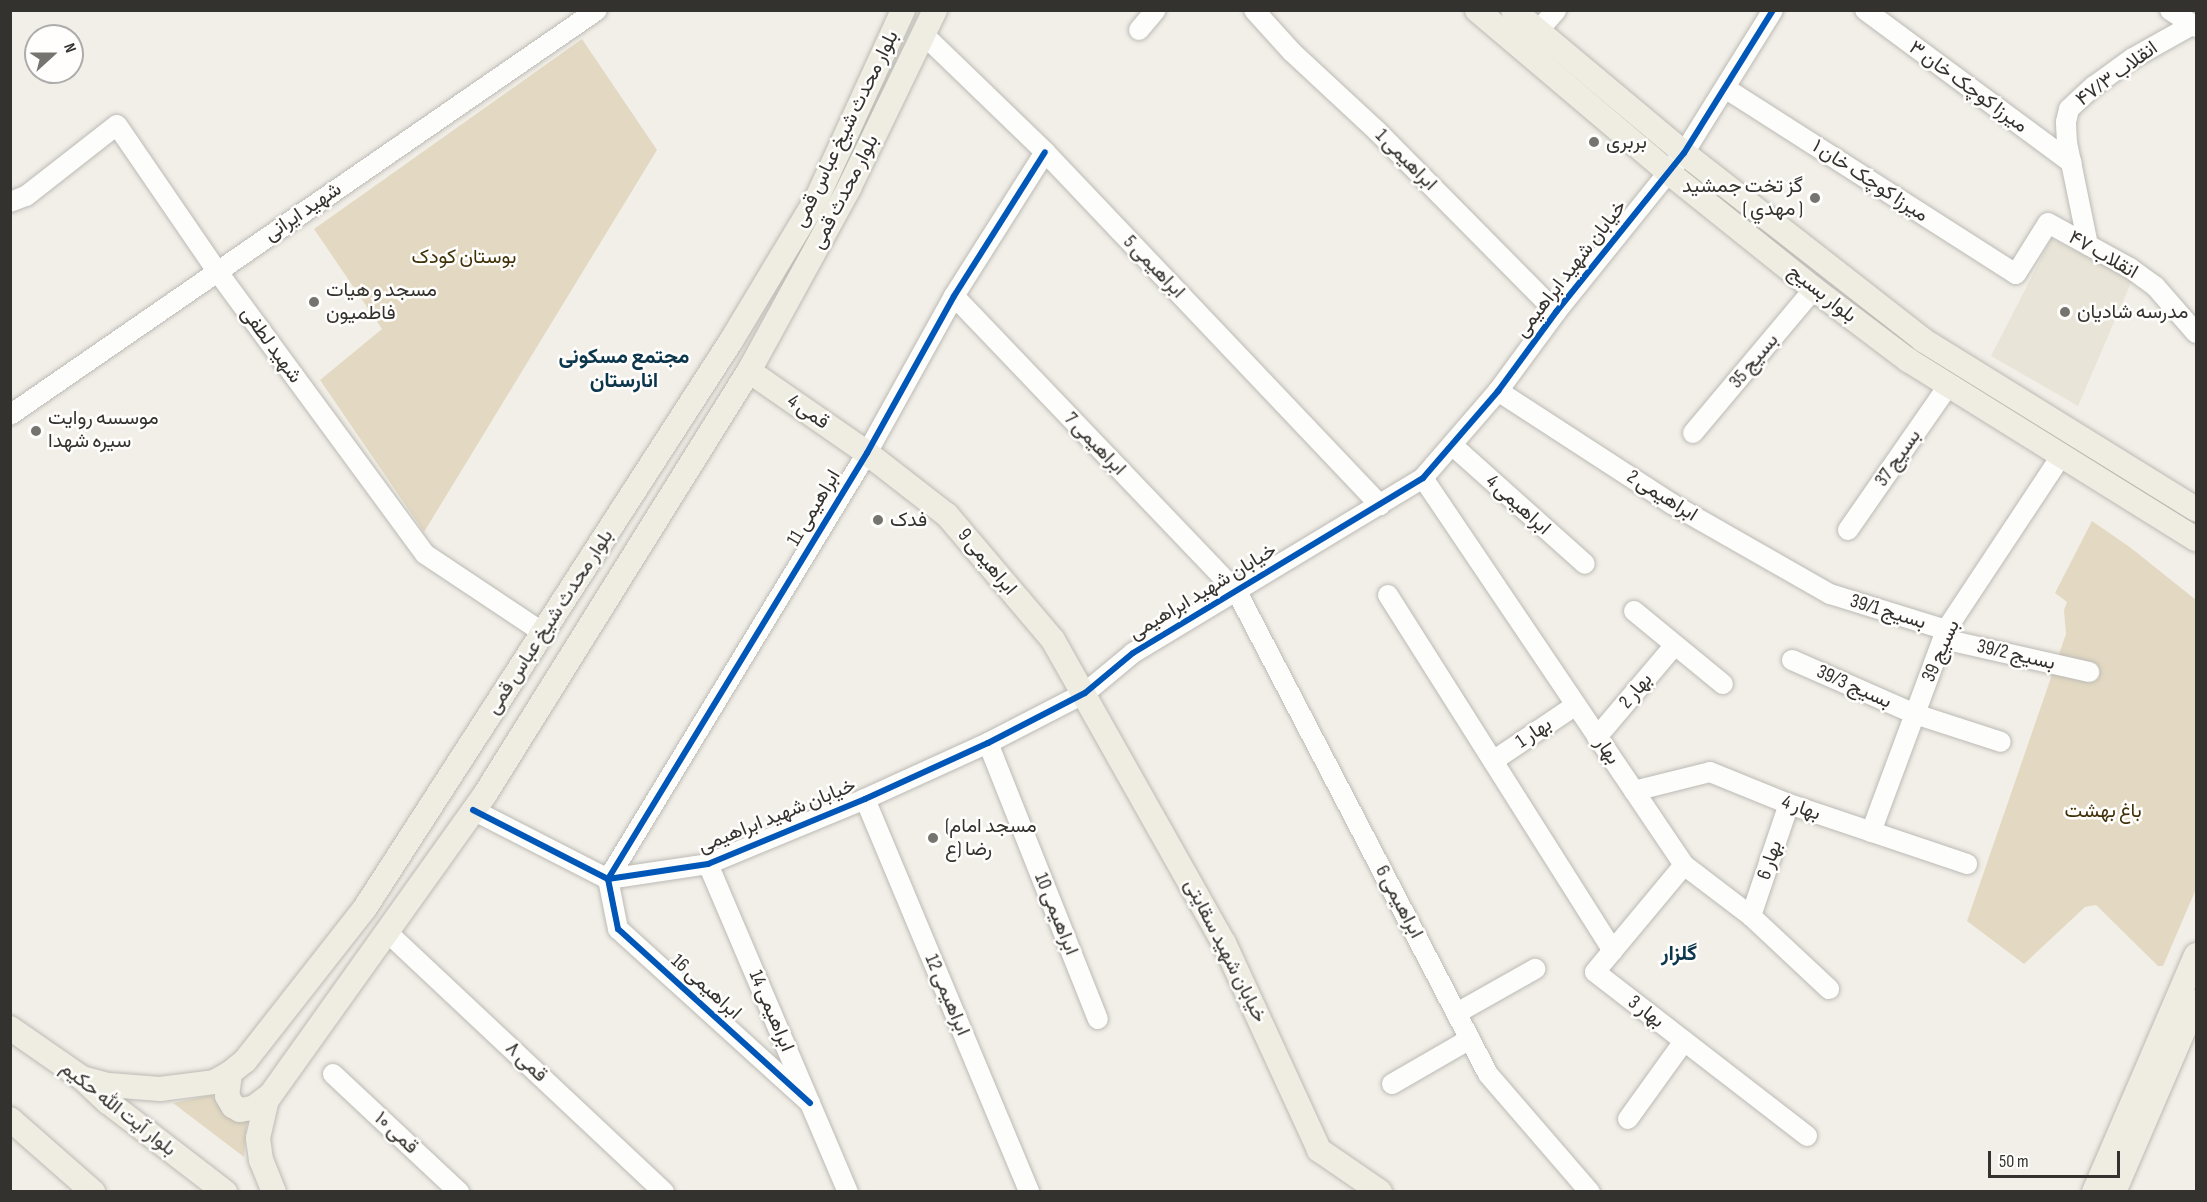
<!DOCTYPE html>
<meta charset="utf-8">
<style>
body{margin:0}
#map{position:relative;width:2207px;height:1202px;overflow:hidden;background:#f2efe8;font-family:"Sofia Sans Condensed",Vazirmatn,sans-serif}
div>[style]{position:absolute}
.built>*{inset:0;background:#e8e4d7}
.green>*{inset:0;background:#e3d9c2}
.roads{filter:drop-shadow(0 0 2px #bcbab5) drop-shadow(0 0 2px #bcbab5)}
.minor>*{height:20px;margin:-10px;padding:0 10px;transform-origin:10px;border-radius:10px;background:#fdfdfc}
.major>*{height:24px;margin:-12px;padding:0 12px;transform-origin:12px;border-radius:12px;background:#efece2}
.cycleway>*{height:6px;margin:-3px;padding:0 3px;transform-origin:3px;border-radius:3px;background:#0057b8}
.dots>*{width:16px;height:16px;translate:-50% -50%;box-sizing:border-box;border:3px solid #fffefc;border-radius:50%}
span{translate:-50% -50%;white-space:nowrap;text-align:center;line-height:1.15;-webkit-text-stroke:5px #fffefc;paint-order:stroke}
.street-label{font-size:20px;color:#34322e}
.poi-label{font-size:20px;color:#34322e}
.left{translate:0 -50%;text-align:left}
.right{translate:-100% -50%;text-align:right}
.park-label{font-size:20px;color:#403108}
.neighbourhood-label{font-size:21px;color:#0c364c;font-weight:700}
.frame{position:absolute;inset:0;border:12px solid #34322e;pointer-events:none}
.north{position:absolute;left:24px;top:24px;width:60px;height:60px;box-sizing:border-box;background:#fffefc;border:2px solid #aeacaa;border-radius:50%;rotate:69deg;font-size:16px;font-weight:700;line-height:24px;text-align:center;color:#34322e}
.north::after{content:'';display:block;margin:auto;width:21px;height:27px;background:#76746f;clip-path:polygon(50% 0,100% 100%,50% 72%,0 100%)}
.scale{position:absolute;left:1988px;top:1151px;width:132px;height:27px;box-sizing:border-box;border:3px solid #34322e;border-top:0;padding-left:8px;font-size:18px;line-height:21px;white-space:nowrap;color:#34322e;-webkit-text-stroke:4px #fffefc;paint-order:stroke}
</style>
<div id="map">
<div class="built">
<i style="clip-path:polygon(2051px 239px,2133px 278px,2078px 406px,1991px 356px)"></i>
</div>
<div class="green">
<i style="clip-path:polygon(582px 39px,657px 150px,424px 532px,320px 380px,382px 329px,314px 229px)"></i>
<i style="clip-path:polygon(2092px 521px,2131px 548px,2196px 600px,2196px 889px,2163px 966px,2158px 966px,2096px 905px,2085px 907px,2024px 964px,1967px 921px,2066px 634px,2064px 610px,2067px 602px,2055px 593px)"></i>
<i style="clip-path:polygon(211px 1095px,228px 1113px,247px 1120px,244px 1157px,173px 1103px)"></i>
</div>
<div class="roads">
<div class="minor">
<i style="left:1254px;top:10px;width:57px;rotate:47.9deg"></i>
<i style="left:1292px;top:52px;width:117px;rotate:42.9deg"></i>
<i style="left:1378px;top:132px;width:253px;rotate:45.3deg"></i>
<i style="left:1865px;top:10px;width:257px;rotate:36.5deg"></i>
<i style="left:2170px;top:10px;width:31px;rotate:33deg"></i>
<i style="left:1139px;top:30px;width:26px;rotate:-50deg"></i>
<i style="left:1538px;top:31px;width:28px;rotate:-49deg"></i>
<i style="left:923px;top:34px;width:170px;rotate:44deg"></i>
<i style="left:1045px;top:152px;width:487px;rotate:46.5deg"></i>
<i style="left:1725px;top:88px;width:345px;rotate:32.6deg"></i>
<i style="left:2016px;top:274px;width:60px;rotate:-57.9deg"></i>
<i style="left:2048px;top:223px;width:94px;rotate:28.8deg"></i>
<i style="left:2130px;top:268px;width:31px;rotate:36deg"></i>
<i style="left:2155px;top:286px;width:62px;rotate:48.9deg"></i>
<i style="left:10px;top:202px;width:17px;rotate:-21deg"></i>
<i style="left:26px;top:196px;width:115px;rotate:-38deg"></i>
<i style="left:117px;top:125px;width:177px;rotate:55.6deg"></i>
<i style="left:217px;top:271px;width:351px;rotate:53.7deg"></i>
<i style="left:425px;top:554px;width:141px;rotate:33.7deg"></i>
<i style="left:2088px;top:245px;width:104px;rotate:-101.6deg"></i>
<i style="left:2067px;top:143px;width:21px;rotate:-93deg"></i>
<i style="left:2066px;top:122px;width:13px;rotate:-77deg"></i>
<i style="left:2069px;top:109px;width:34px;rotate:-43deg"></i>
<i style="left:2094px;top:86px;width:48px;rotate:-35.7deg"></i>
<i style="left:2133px;top:58px;width:68px;rotate:-29.2deg"></i>
<i style="left:954px;top:296px;width:410px;rotate:46.3deg"></i>
<i style="left:1237px;top:592px;width:543px;rotate:62.49deg"></i>
<i style="left:1488px;top:1074px;width:156px;rotate:49.2deg"></i>
<i style="left:1498px;top:391px;width:207px;rotate:33deg"></i>
<i style="left:1672px;top:504px;width:182px;rotate:29.7deg"></i>
<i style="left:1830px;top:594px;width:121px;rotate:17.2deg"></i>
<i style="left:10px;top:415px;width:713px;rotate:-34.6deg"></i>
<i style="left:1693px;top:433px;width:188px;rotate:-50deg"></i>
<i style="left:1452px;top:445px;width:178px;rotate:41.8deg"></i>
<i style="left:1423px;top:478px;width:467px;rotate:56deg"></i>
<i style="left:1684px;top:865px;width:84px;rotate:37.3deg"></i>
<i style="left:1751px;top:916px;width:107px;rotate:43.1deg"></i>
<i style="left:1848px;top:530px;width:175px;rotate:-55.2deg"></i>
<i style="left:1388px;top:595px;width:421px;rotate:57.7deg"></i>
<i style="left:1634px;top:611px;width:115px;rotate:39.4deg"></i>
<i style="left:1943px;top:639px;width:150px;rotate:12.7deg"></i>
<i style="left:1792px;top:660px;width:134px;rotate:23.7deg"></i>
<i style="left:1915px;top:714px;width:90px;rotate:18deg"></i>
<i style="left:1597px;top:737px;width:119px;rotate:-49.8deg"></i>
<i style="left:988px;top:743px;width:297px;rotate:68.3deg"></i>
<i style="left:1493px;top:761px;width:100px;rotate:-34deg"></i>
<i style="left:1634px;top:791px;width:78px;rotate:-14deg"></i>
<i style="left:1710px;top:772px;width:85px;rotate:22.1deg"></i>
<i style="left:1789px;top:804px;width:188px;rotate:18.6deg"></i>
<i style="left:865px;top:799px;width:426px;rotate:67.3deg"></i>
<i style="left:473px;top:810px;width:152px;rotate:27.1deg"></i>
<i style="left:608px;top:879px;width:101px;rotate:-8.5deg"></i>
<i style="left:708px;top:864px;width:170px;rotate:-22.5deg"></i>
<i style="left:865px;top:799px;width:135px;rotate:-24.5deg"></i>
<i style="left:988px;top:743px;width:109px;rotate:-27.3deg"></i>
<i style="left:1085px;top:693px;width:62px;rotate:-39.8deg"></i>
<i style="left:1133px;top:653px;width:339px;rotate:-31.1deg"></i>
<i style="left:1423px;top:478px;width:115px;rotate:-49.2deg"></i>
<i style="left:1498px;top:391px;width:98px;rotate:-53.7deg"></i>
<i style="left:1556px;top:312px;width:204px;rotate:-51.2deg"></i>
<i style="left:1684px;top:153px;width:168px;rotate:-58.1deg"></i>
<i style="left:1871px;top:832px;width:215px;rotate:-69.6deg"></i>
<i style="left:1946px;top:630px;width:210px;rotate:-56.5deg"></i>
<i style="left:708px;top:864px;width:357px;rotate:66.9deg"></i>
<i style="left:1684px;top:865px;width:139px;rotate:129.8deg"></i>
<i style="left:1595px;top:972px;width:268px;rotate:37.7deg"></i>
<i style="left:1751px;top:916px;width:118px;rotate:-71.3deg"></i>
<i style="left:387px;top:932px;width:380px;rotate:43.2deg"></i>
<i style="left:1457px;top:1013px;width:90px;rotate:-29.4deg"></i>
<i style="left:333px;top:1074px;width:173px;rotate:43.1deg"></i>
<i style="left:1392px;top:1084px;width:90px;rotate:-30deg"></i>
<i style="left:810px;top:1103px;width:259px;rotate:-137.8deg"></i>
<i style="left:618px;top:929px;width:51px;rotate:-101.3deg"></i>
<i style="left:608px;top:879px;width:499px;rotate:-58.7deg"></i>
<i style="left:867px;top:453px;width:179px;rotate:-61deg"></i>
<i style="left:954px;top:296px;width:170px;rotate:-57.7deg"></i>
<i style="left:1628px;top:1119px;width:96px;rotate:-54.3deg"></i>
</div>
<div class="major">
<i style="left:1477px;top:10px;width:250px;rotate:40.3deg"></i>
<i style="left:1668px;top:172px;width:187px;rotate:38.7deg"></i>
<i style="left:1814px;top:289px;width:118px;rotate:37.1deg"></i>
<i style="left:1908px;top:360px;width:339px;rotate:31.9deg"></i>
<i style="left:1513px;top:10px;width:223px;rotate:39.9deg"></i>
<i style="left:1684px;top:153px;width:303px;rotate:38deg"></i>
<i style="left:1923px;top:340px;width:321px;rotate:31.8deg"></i>
<i style="left:749px;top:371px;width:144px;rotate:34.8deg"></i>
<i style="left:867px;top:453px;width:101px;rotate:37.8deg"></i>
<i style="left:947px;top:515px;width:164px;rotate:49.7deg"></i>
<i style="left:1053px;top:640px;width:348px;rotate:60.6deg"></i>
<i style="left:1224px;top:943px;width:228px;rotate:65.3deg"></i>
<i style="left:1319px;top:1150px;width:74px;rotate:34.5deg"></i>
<i style="left:10px;top:1028px;width:88px;rotate:34.8deg"></i>
<i style="left:82px;top:1078px;width:35px;rotate:43deg"></i>
<i style="left:108px;top:1102px;width:148px;rotate:37.6deg"></i>
<i style="left:230px;top:1073px;width:23px;rotate:97deg"></i>
<i style="left:227px;top:1096px;width:12px;rotate:59deg"></i>
<i style="left:233px;top:1106px;width:8px;rotate:30deg"></i>
<i style="left:240px;top:1110px;width:13px;rotate:-9deg"></i>
<i style="left:253px;top:1108px;width:21px;rotate:-37deg"></i>
<i style="left:82px;top:1078px;width:28px;rotate:15deg"></i>
<i style="left:109px;top:1085px;width:51px;rotate:4.5deg"></i>
<i style="left:160px;top:1089px;width:54px;rotate:-7.4deg"></i>
<i style="left:214px;top:1082px;width:18px;rotate:-29deg"></i>
<i style="left:230px;top:1073px;width:19px;rotate:-39deg"></i>
<i style="left:245px;top:1061px;width:194px;rotate:-51.9deg"></i>
<i style="left:365px;top:908px;width:675px;rotate:-57.16deg"></i>
<i style="left:731px;top:341px;width:167px;rotate:-59deg"></i>
<i style="left:817px;top:198px;width:207px;rotate:-65.4deg"></i>
<i style="left:10px;top:1119px;width:111px;rotate:41.3deg"></i>
<i style="left:274px;top:1192px;width:35px;rotate:-112deg"></i>
<i style="left:261px;top:1160px;width:22px;rotate:-98deg"></i>
<i style="left:258px;top:1138px;width:39px;rotate:-77deg"></i>
<i style="left:267px;top:1100px;width:374px;rotate:-54.5deg"></i>
<i style="left:484px;top:796px;width:501px;rotate:-58.06deg"></i>
<i style="left:749px;top:371px;width:209px;rotate:-61.3deg"></i>
<i style="left:849px;top:188px;width:198px;rotate:-64.2deg"></i>
<i style="left:2094px;top:1192px;width:258px;rotate:-66.7deg"></i>
<i style="left:2114px;top:1192px;width:207px;rotate:-66.7deg"></i>
</div>
</div>
<div class="cycleway">
<i style="left:473px;top:810px;width:152px;rotate:27.1deg"></i>
<i style="left:608px;top:879px;width:101px;rotate:-8.5deg"></i>
<i style="left:708px;top:864px;width:170px;rotate:-22.5deg"></i>
<i style="left:865px;top:799px;width:135px;rotate:-24.5deg"></i>
<i style="left:988px;top:743px;width:109px;rotate:-27.3deg"></i>
<i style="left:1085px;top:693px;width:62px;rotate:-39.8deg"></i>
<i style="left:1133px;top:653px;width:339px;rotate:-31.1deg"></i>
<i style="left:1423px;top:478px;width:115px;rotate:-49.2deg"></i>
<i style="left:1498px;top:391px;width:98px;rotate:-53.7deg"></i>
<i style="left:1556px;top:312px;width:204px;rotate:-51.2deg"></i>
<i style="left:1684px;top:153px;width:168px;rotate:-58.1deg"></i>
<i style="left:810px;top:1103px;width:259px;rotate:-137.8deg"></i>
<i style="left:618px;top:929px;width:51px;rotate:-101.3deg"></i>
<i style="left:608px;top:879px;width:499px;rotate:-58.7deg"></i>
<i style="left:867px;top:453px;width:179px;rotate:-61deg"></i>
<i style="left:954px;top:296px;width:170px;rotate:-57.7deg"></i>
</div>
<div class="dots">
<i style="left:1594px;top:142px;background:#76746f"></i>
<i style="left:1815px;top:198px;background:#76746f"></i>
<i style="left:314px;top:302px;background:#76746f"></i>
<i style="left:2065px;top:312px;background:#76746f"></i>
<i style="left:36px;top:431px;background:#76746f"></i>
<i style="left:878px;top:520px;background:#76746f"></i>
<i style="left:933px;top:838px;background:#76746f"></i>
</div>
<div class="street-label">
<span style="left:2117px;top:74px;rotate:-36deg">انقلاب ۴۷/۳</span>
<span style="left:1968px;top:87px;rotate:36deg">میرزا کوچک خان ۳</span>
<span style="left:846px;top:129px;rotate:-64deg">بلوار محدث شیخ عباس قمی</span>
<span style="left:1406px;top:160px;rotate:45deg">ابراهیمی 1</span>
<span style="left:1870px;top:181px;rotate:33deg">میرزا کوچک خان ۱</span>
<span style="left:845px;top:192px;rotate:-63deg">بلوار محدث قمی</span>
<span style="left:303px;top:212px;rotate:-34deg">شهید ایرانی</span>
<span style="left:2103px;top:255px;rotate:30deg">انقلاب ۴۷</span>
<span style="left:1154px;top:267px;rotate:46deg">ابراهیمی 5</span>
<span style="left:1571px;top:269px;rotate:-52deg">خیابان شهید ابراهیمی</span>
<span style="left:1822px;top:294px;rotate:38deg">بلوار بسیج</span>
<span style="left:271px;top:345px;rotate:54deg">شهید لطفی</span>
<span style="left:1754px;top:361px;rotate:-50deg">بسیج 35</span>
<span style="left:808px;top:412px;rotate:35deg">قمی 4</span>
<span style="left:1095px;top:444px;rotate:46deg">ابراهیمی 7</span>
<span style="left:1898px;top:458px;rotate:-55deg">بسیج 37</span>
<span style="left:1662px;top:496px;rotate:32deg">ابراهیمی 2</span>
<span style="left:1518px;top:505px;rotate:42deg">ابراهیمی 4</span>
<span style="left:814px;top:508px;rotate:-59deg">ابراهیمی 11</span>
<span style="left:987px;top:562px;rotate:50deg">ابراهیمی 9</span>
<span style="left:1203px;top:592px;rotate:-31deg">خیابان شهید ابراهیمی</span>
<span style="left:1888px;top:612px;rotate:17deg">بسیج 39/1</span>
<span style="left:550px;top:622px;rotate:-57deg">بلوار محدث شیخ عباس قمی</span>
<span style="left:1941px;top:651px;rotate:-66deg">بسیج 39</span>
<span style="left:2016px;top:655px;rotate:13deg">بسیج 39/2</span>
<span style="left:1854px;top:687px;rotate:24deg">بسیج 39/3</span>
<span style="left:1636px;top:691px;rotate:-50deg">بهار 2</span>
<span style="left:1534px;top:733px;rotate:-34deg">بهار 1</span>
<span style="left:1607px;top:751px;rotate:56deg">بهار</span>
<span style="left:1801px;top:808px;rotate:20deg">بهار 4</span>
<span style="left:777px;top:816px;rotate:-22deg">خیابان شهید ابراهیمی</span>
<span style="left:1770px;top:860px;rotate:-71deg">بهار 6</span>
<span style="left:1399px;top:902px;rotate:62deg">ابراهیمی 6</span>
<span style="left:1056px;top:914px;rotate:68deg">ابراهیمی 10</span>
<span style="left:1225px;top:951px;rotate:63deg">خیابان شهید سقایتی</span>
<span style="left:706px;top:987px;rotate:42deg">ابراهیمی 16</span>
<span style="left:947px;top:995px;rotate:67deg">ابراهیمی 12</span>
<span style="left:771px;top:1011px;rotate:67deg">ابراهیمی 14</span>
<span style="left:1646px;top:1012px;rotate:38deg">بهار 3</span>
<span style="left:526px;top:1062px;rotate:43deg">قمی ۸</span>
<span style="left:118px;top:1109px;rotate:38deg">بلوار آیت الله حکیم</span>
<span style="left:396px;top:1133px;rotate:43deg">قمی ۱۰</span>
</div>
<div class="poi-label">
<span class="left" style="left:1606px;top:142px">بربری</span>
<span class="right" style="left:1803px;top:198px">گز تخت جمشيد<br>( مهدي )</span>
<span class="left" style="left:326px;top:302px">مسجد و هیات<br>فاطمیون</span>
<span class="left" style="left:2077px;top:312px">مدرسه شادیان</span>
<span class="left" style="left:48px;top:430px">موسسه روایت<br>سیره شهدا</span>
<span class="left" style="left:890px;top:520px">فدک</span>
<span class="left" style="left:945px;top:838px">(مسجد امام<br>رضا (ع</span>
</div>
<div class="park-label">
<span style="left:464px;top:257px">بوستان کودک</span>
<span style="left:2103px;top:811px">باغ بهشت</span>
</div>
<div class="neighbourhood-label">
<span style="left:624px;top:369px">مجتمع مسکونی<br>انارستان</span>
<span style="left:1679px;top:954px">گلزار</span>
</div>
<div class="frame"></div>
<div class="north">N</div>
<div class="scale">50 m</div>
</div>
